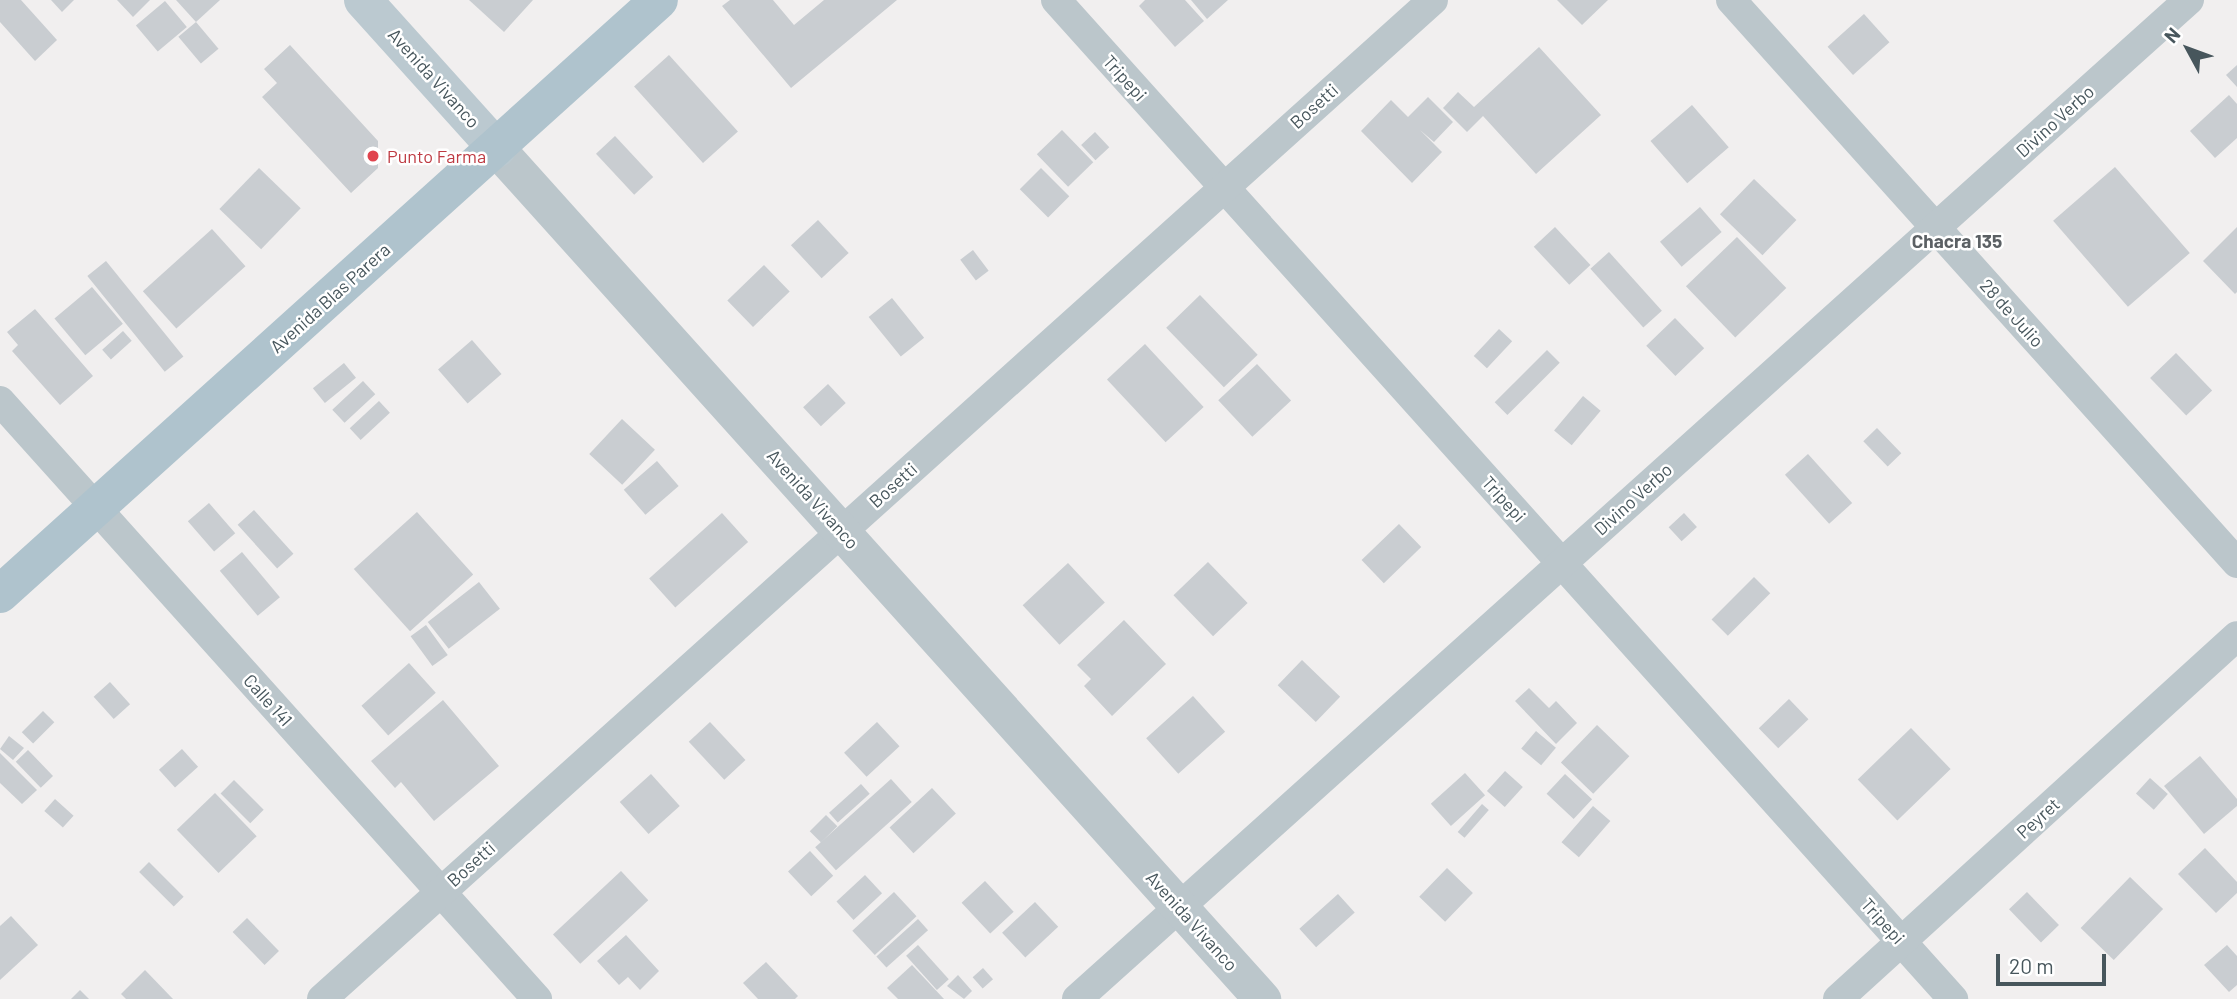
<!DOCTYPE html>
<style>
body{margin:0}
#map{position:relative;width:2237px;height:999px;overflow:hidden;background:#f1efef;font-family:Barlow,sans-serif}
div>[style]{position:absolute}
.building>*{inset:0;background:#c9cdd1;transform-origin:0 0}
.minor>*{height:30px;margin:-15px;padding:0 15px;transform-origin:15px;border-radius:15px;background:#bbc6cb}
.tertiary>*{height:37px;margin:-18.5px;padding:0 18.5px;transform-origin:18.5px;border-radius:18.5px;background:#bbc6cb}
.secondary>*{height:38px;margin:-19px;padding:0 19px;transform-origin:19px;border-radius:19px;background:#bbc9d0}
.primary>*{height:38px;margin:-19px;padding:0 19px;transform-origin:19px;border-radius:19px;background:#afc3cd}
.dots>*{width:19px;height:19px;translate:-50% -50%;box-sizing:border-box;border:4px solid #fff;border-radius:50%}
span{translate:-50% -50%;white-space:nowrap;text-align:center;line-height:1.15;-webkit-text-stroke:5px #fff;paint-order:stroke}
.street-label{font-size:18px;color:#47565c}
.health-label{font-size:18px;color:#be3a42}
.left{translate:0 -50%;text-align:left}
.neighbourhood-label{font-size:19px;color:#5b6064;font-weight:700}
.north{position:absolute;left:2153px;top:14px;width:70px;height:70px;-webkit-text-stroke:5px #fff;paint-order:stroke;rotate:311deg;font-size:19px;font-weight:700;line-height:28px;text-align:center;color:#47565c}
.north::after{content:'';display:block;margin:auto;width:24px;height:32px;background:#47565c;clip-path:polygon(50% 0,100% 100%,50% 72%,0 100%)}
.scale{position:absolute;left:1996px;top:954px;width:110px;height:32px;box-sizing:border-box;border:4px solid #47565c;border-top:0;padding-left:9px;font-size:21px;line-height:24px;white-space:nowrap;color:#47565c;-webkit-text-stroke:5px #fff;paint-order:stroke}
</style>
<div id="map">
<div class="building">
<i style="clip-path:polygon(0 0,21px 0,57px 40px,35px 61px,0 22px)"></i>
<i style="clip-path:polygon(51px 0,74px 0,62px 12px)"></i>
<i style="clip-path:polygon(117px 0,150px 0,133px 17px)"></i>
<i style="clip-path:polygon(176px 0,220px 0,196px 22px)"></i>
<i style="clip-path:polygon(469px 0,533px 0,504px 32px)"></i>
<i style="clip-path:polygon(730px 0,773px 0,794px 25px,824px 0,897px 0,791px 88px,722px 6px)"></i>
<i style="clip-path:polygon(1145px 0,1185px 0,1204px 21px,1175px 47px,1139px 6px)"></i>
<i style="clip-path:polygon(1191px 0,1228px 0,1207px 19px)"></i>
<i style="clip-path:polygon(1557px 0,1608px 0,1582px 25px)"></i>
<i style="left:165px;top:1px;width:34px;height:38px;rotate:50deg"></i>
<i style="left:1864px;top:14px;width:38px;height:49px;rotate:48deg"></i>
<i style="left:196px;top:22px;width:35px;height:23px;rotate:50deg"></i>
<i style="clip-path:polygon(290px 45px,378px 141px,378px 168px,351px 193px,262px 97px,277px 83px,264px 69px)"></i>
<i style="clip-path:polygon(1539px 47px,1601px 115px,1536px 174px,1483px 116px,1467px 132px,1443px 108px,1458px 92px,1474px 107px)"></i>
<i style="left:669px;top:55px;width:103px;height:47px;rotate:48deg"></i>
<i style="clip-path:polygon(2237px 65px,2237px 87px,2226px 75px)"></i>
<i style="clip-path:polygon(2229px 95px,2237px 104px,2237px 138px,2215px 158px,2190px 131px)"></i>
<i style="clip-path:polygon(1428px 97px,1453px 122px,1434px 142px,1420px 130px,1442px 152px,1412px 183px,1361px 131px,1391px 100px,1408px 117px)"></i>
<i style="left:1692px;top:105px;width:56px;height:55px;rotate:49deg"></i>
<i style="left:1062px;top:130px;width:45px;height:35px;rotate:46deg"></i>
<i style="left:1095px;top:132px;width:21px;height:19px;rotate:47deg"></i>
<i style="left:615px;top:136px;width:56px;height:26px;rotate:47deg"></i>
<i style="left:2115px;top:167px;width:114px;height:82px;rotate:49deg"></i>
<i style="left:259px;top:168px;width:58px;height:57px;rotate:44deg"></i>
<i style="left:1041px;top:168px;width:40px;height:30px;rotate:45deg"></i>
<i style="left:1754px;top:179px;width:59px;height:49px;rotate:44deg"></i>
<i style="left:1700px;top:207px;width:33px;height:53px;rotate:49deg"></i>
<i style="left:818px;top:220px;width:45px;height:37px;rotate:47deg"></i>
<i style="left:1555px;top:227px;width:52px;height:29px;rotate:47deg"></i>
<i style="clip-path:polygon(2237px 227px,2237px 292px,2235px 294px,2203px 261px)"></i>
<i style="left:212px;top:229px;width:50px;height:93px;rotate:48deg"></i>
<i style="left:1737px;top:237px;width:71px;height:71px;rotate:46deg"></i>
<i style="left:973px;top:250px;width:26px;height:16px;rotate:53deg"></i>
<i style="left:1609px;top:252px;width:79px;height:25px;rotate:48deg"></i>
<i style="left:106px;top:261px;width:123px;height:24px;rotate:51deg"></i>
<i style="left:764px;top:265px;width:37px;height:51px;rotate:46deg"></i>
<i style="left:92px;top:287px;width:48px;height:49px;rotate:50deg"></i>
<i style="left:1200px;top:295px;width:83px;height:47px;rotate:46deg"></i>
<i style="left:892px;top:298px;width:51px;height:30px;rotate:51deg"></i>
<i style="clip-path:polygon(35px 309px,93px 376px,60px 405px,12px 351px,18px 345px,7px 332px)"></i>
<i style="left:1675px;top:318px;width:42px;height:40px;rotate:46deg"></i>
<i style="left:1499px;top:329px;width:18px;height:37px;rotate:43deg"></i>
<i style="left:123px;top:331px;width:13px;height:28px;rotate:48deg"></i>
<i style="left:472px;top:340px;width:45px;height:45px;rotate:49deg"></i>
<i style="left:1145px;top:344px;width:86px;height:52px;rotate:47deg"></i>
<i style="left:1547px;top:350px;width:18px;height:74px;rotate:45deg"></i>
<i style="left:2176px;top:353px;width:52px;height:36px;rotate:46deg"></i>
<i style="left:344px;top:363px;width:19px;height:40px;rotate:51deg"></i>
<i style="left:1257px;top:364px;width:50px;height:53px;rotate:47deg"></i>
<i style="left:363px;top:381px;width:18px;height:42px;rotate:47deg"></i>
<i style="left:828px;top:384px;width:26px;height:34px;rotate:47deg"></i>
<i style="left:1583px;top:396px;width:23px;height:45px;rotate:40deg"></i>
<i style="left:379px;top:401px;width:16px;height:40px;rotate:47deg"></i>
<i style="left:622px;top:419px;width:45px;height:48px;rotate:43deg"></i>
<i style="left:1877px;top:428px;width:35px;height:19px;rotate:46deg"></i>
<i style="left:1808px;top:454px;width:66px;height:31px;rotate:48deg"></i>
<i style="left:657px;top:461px;width:33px;height:44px;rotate:49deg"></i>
<i style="left:209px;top:503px;width:40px;height:28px;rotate:49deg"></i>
<i style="left:254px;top:510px;width:59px;height:22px;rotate:48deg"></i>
<i style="left:417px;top:512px;width:84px;height:85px;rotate:48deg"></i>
<i style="left:722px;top:513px;width:39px;height:98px;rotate:48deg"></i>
<i style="left:1684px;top:513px;width:19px;height:21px;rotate:47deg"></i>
<i style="left:1399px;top:524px;width:32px;height:52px;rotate:46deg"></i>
<i style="left:242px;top:552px;width:59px;height:29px;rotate:50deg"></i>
<i style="left:1208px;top:562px;width:57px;height:48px;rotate:46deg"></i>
<i style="left:1068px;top:563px;width:54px;height:62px;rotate:47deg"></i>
<i style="left:1754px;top:577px;width:23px;height:60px;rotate:45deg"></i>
<i style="left:479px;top:582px;width:34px;height:65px;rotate:52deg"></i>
<i style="clip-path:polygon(1124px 620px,1166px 664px,1112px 716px,1084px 686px,1091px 679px,1077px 665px)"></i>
<i style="left:426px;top:625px;width:37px;height:19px;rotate:54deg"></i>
<i style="left:1302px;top:660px;width:53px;height:35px;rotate:44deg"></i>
<i style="left:409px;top:663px;width:40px;height:64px;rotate:48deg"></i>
<i style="left:110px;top:682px;width:30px;height:22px;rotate:48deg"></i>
<i style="clip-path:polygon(1529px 688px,1549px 708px,1556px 701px,1577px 723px,1556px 744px,1515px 701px)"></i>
<i style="left:1193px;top:696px;width:48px;height:63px;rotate:48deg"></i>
<i style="left:1789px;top:699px;width:28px;height:42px;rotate:46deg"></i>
<i style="clip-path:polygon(443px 700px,499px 766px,434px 821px,401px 782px,395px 788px,371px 761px)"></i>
<i style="left:43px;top:711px;width:16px;height:30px;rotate:45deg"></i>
<i style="left:710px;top:722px;width:52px;height:29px;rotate:47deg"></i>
<i style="left:877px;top:722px;width:33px;height:45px;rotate:47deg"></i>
<i style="left:1597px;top:725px;width:45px;height:52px;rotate:44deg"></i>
<i style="left:1911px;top:728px;width:57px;height:74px;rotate:46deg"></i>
<i style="left:1536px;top:731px;width:26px;height:23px;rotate:40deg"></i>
<i style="clip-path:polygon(9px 736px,24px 748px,13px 760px,0 749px)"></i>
<i style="left:182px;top:749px;width:24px;height:31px;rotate:48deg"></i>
<i style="left:28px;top:750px;width:36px;height:17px;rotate:46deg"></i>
<i style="clip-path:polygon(0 753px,37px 790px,22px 804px,0 783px)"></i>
<i style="clip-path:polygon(2200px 756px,2237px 799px,2237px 806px,2204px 834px,2164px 786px)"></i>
<i style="left:1505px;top:771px;width:24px;height:27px;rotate:42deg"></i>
<i style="left:1465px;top:773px;width:30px;height:46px;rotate:48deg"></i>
<i style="left:651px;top:774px;width:43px;height:42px;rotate:48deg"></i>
<i style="left:1565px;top:774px;width:37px;height:27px;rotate:43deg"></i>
<i style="left:2150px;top:778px;width:24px;height:21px;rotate:42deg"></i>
<i style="left:891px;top:779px;width:31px;height:102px;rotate:48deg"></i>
<i style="left:234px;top:780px;width:42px;height:19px;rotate:45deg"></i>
<i style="left:861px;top:784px;width:13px;height:43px;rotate:48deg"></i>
<i style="left:932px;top:788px;width:35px;height:58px;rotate:47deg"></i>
<i style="left:215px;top:793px;width:60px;height:53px;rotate:46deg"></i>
<i style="left:55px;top:799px;width:25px;height:16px;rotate:42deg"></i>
<i style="left:1482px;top:804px;width:9px;height:37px;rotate:41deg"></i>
<i style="left:1593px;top:806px;width:23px;height:48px;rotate:41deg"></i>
<i style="left:826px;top:815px;width:16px;height:23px;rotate:45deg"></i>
<i style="clip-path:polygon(2205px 848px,2237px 882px,2237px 893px,2216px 913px,2178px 874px)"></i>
<i style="left:810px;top:851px;width:34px;height:30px;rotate:47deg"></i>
<i style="left:149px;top:862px;width:49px;height:14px;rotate:45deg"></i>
<i style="left:1447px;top:868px;width:36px;height:40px;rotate:44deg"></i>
<i style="left:621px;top:871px;width:40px;height:93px;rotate:47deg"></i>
<i style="left:865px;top:875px;width:25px;height:39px;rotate:47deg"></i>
<i style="left:2130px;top:877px;width:46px;height:71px;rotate:44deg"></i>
<i style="left:985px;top:881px;width:42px;height:32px;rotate:47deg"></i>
<i style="left:894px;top:892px;width:33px;height:57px;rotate:47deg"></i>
<i style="left:2027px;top:892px;width:46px;height:25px;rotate:46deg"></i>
<i style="left:1338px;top:894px;width:25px;height:52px;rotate:48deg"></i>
<i style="left:1035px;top:902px;width:34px;height:45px;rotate:47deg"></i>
<i style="clip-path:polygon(11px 916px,38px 945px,0 980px,0 926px)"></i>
<i style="left:247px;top:918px;width:46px;height:20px;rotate:46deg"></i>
<i style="left:918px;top:919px;width:15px;height:56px;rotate:48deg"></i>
<i style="clip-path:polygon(626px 935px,659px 971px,640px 990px,628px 977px,619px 985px,597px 961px)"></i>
<i style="left:918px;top:945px;width:46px;height:16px;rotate:48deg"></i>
<i style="clip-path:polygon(2227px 945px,2237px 956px,2237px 985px,2229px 992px,2204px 965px)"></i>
<i style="clip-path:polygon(766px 962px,798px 996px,795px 999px,758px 999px,743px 983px)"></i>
<i style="clip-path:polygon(912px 965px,944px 999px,898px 999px,887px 988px)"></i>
<i style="left:983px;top:968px;width:15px;height:14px;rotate:48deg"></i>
<i style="clip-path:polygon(145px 970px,173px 999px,126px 999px,121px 994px)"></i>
<i style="clip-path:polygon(958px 975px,972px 991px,964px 999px,947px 986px)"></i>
<i style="clip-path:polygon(80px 990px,89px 999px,71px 999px)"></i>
</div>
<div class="minor">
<i style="left:1056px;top:0;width:1343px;rotate:48.08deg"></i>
<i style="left:1731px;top:0;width:757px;rotate:48.05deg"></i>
<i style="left:0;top:401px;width:804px;rotate:48.08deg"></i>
<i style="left:322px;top:999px;width:1494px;rotate:-41.96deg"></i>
<i style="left:1077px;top:999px;width:1495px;rotate:-41.94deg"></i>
<i style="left:1838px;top:999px;width:539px;rotate:-42.3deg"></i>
</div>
<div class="tertiary">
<i style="left:497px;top:149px;width:1144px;rotate:48.01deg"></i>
</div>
<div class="secondary">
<i style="left:363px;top:0;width:200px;rotate:48deg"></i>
</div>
<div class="primary">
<i style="left:0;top:594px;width:887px;rotate:-42.03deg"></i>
</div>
<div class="dots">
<i style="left:373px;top:156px;background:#e0444e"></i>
</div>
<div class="street-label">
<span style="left:434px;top:78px;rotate:48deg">Avenida Vivanco</span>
<span style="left:1125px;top:78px;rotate:48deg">Tripepi</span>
<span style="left:1314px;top:106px;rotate:-42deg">Bosetti</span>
<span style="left:2055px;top:121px;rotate:-42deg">Divino Verbo</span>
<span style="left:330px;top:298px;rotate:-42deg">Avenida Blas Parera</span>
<span style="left:2012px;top:313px;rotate:48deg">28 de Julio</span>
<span style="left:893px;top:485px;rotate:-42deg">Bosetti</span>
<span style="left:813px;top:499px;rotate:48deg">Avenida Vivanco</span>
<span style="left:1504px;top:499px;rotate:48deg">Tripepi</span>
<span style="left:1633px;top:499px;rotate:-42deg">Divino Verbo</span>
<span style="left:268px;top:700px;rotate:48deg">Calle 141</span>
<span style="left:2038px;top:818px;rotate:-42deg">Peyret</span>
<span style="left:471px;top:864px;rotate:-42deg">Bosetti</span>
<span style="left:1192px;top:921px;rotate:48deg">Avenida Vivanco</span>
<span style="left:1883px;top:921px;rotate:48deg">Tripepi</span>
</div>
<div class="health-label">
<span class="left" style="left:387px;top:156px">Punto Farma</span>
</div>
<div class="neighbourhood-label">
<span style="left:1957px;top:241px">Chacra 135</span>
</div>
<div class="north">N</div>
<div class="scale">20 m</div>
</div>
